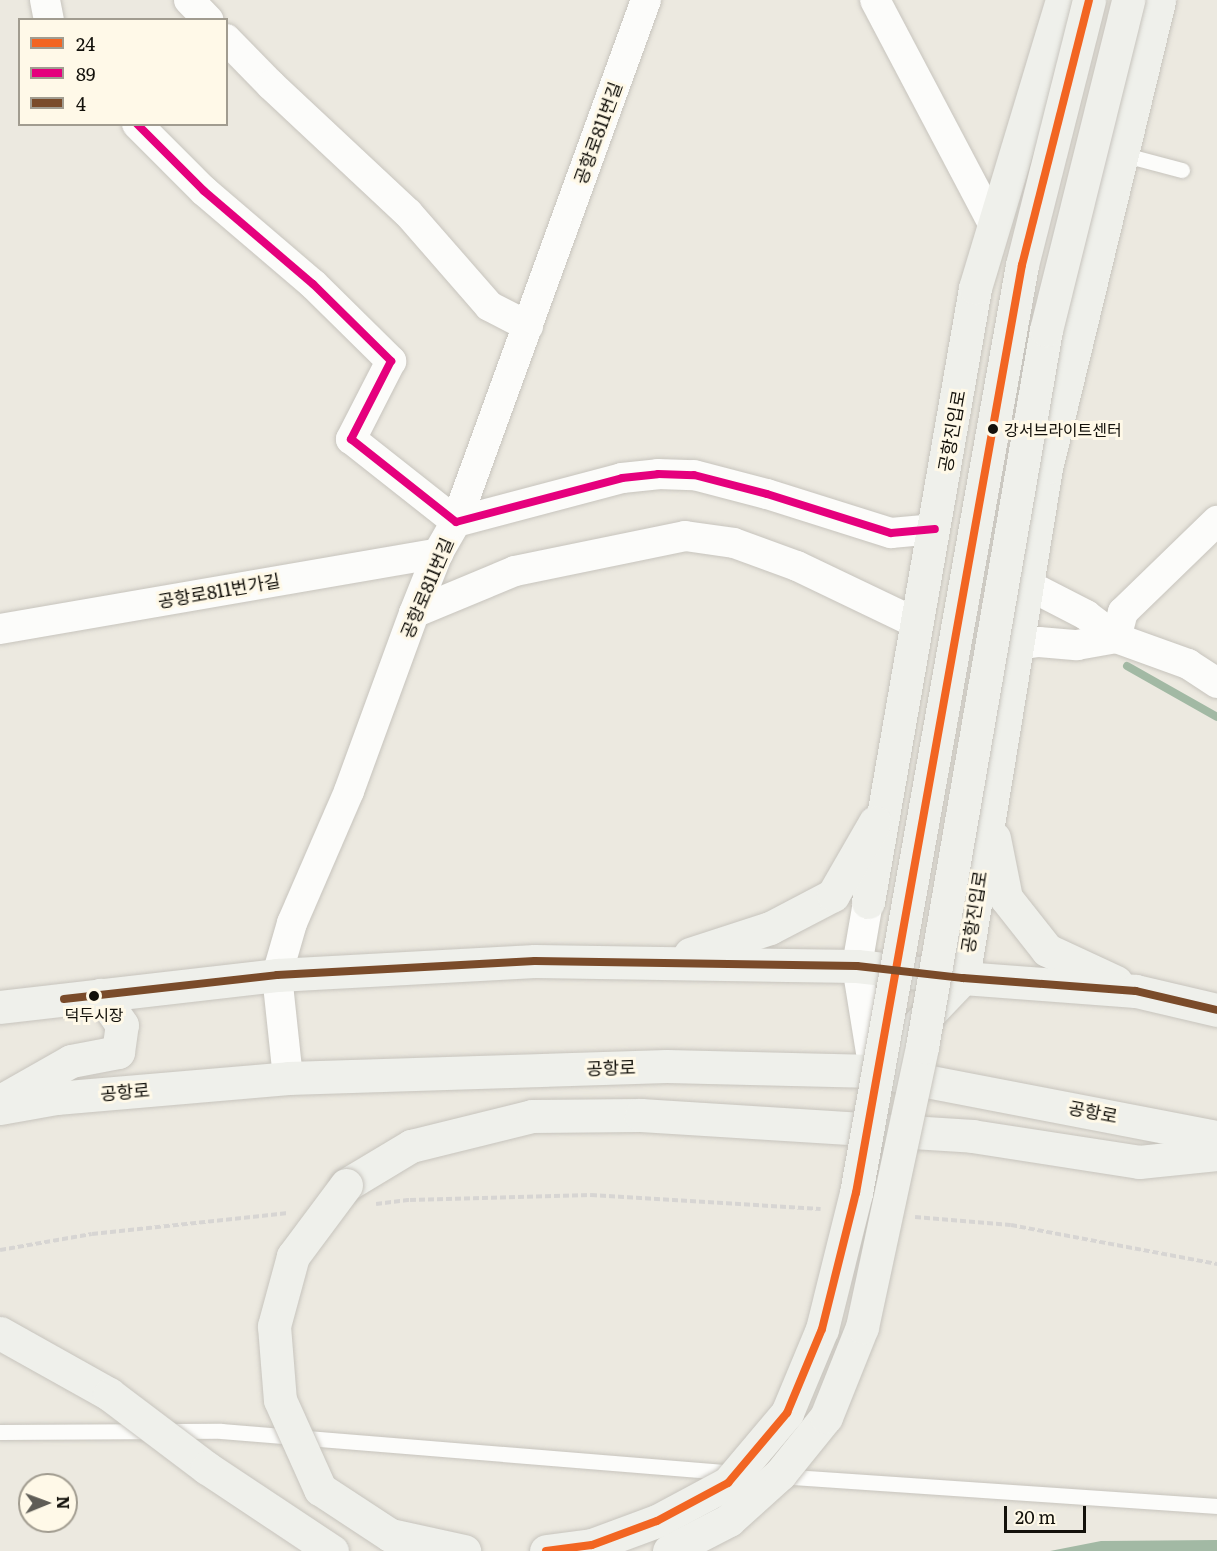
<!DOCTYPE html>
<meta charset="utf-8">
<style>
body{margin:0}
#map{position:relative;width:1217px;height:1551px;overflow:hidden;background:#ece9e0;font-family:Literata,"Noto Sans KR",serif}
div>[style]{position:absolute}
.water>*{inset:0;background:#a2b9a4}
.stream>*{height:8px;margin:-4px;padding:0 4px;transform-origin:4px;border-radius:4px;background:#a2b9a4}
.path>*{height:4px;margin-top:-2px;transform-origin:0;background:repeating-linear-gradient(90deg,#d7d5d3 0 6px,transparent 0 9px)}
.roads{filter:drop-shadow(0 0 2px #c7c4bd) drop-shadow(0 0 2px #c7c4bd)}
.lane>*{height:15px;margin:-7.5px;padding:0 7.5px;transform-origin:7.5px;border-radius:7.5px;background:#fcfcfa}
.street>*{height:30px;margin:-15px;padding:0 15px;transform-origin:15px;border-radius:15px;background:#fcfcfa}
.secondary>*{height:33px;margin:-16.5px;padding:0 16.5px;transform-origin:16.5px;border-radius:16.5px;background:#eff0eb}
.bridges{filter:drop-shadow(0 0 2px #c7c4bd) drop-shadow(0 0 2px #c7c4bd)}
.secondary-bridge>*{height:33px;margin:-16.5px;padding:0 16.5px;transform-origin:16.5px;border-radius:16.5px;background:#eff0eb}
.bus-1>*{height:8px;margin:-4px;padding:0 4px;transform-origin:4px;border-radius:4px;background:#f26522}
.bus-2>*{height:8px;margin:-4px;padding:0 4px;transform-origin:4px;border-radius:4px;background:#e5007d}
.bus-3>*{height:8px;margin:-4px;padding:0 4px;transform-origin:4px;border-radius:4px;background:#7a4b2a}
.dots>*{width:16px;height:16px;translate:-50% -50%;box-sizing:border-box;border:3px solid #fff9e8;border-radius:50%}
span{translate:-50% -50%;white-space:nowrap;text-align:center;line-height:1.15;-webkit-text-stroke:6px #fff9e8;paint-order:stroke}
.bus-label{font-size:16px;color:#13110b}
.left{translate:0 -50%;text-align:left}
.street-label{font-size:18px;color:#13110b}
.legend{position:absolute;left:18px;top:18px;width:210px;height:108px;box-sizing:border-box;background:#fff9e8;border:2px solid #a19c90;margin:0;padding:8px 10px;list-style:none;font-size:18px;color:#13110b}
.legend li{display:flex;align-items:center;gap:12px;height:30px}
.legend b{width:30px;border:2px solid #a19c90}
.north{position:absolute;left:18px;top:1473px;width:60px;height:60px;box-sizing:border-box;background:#fff9e8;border:2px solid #a19c90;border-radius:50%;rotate:89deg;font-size:16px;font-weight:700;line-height:24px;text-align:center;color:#13110b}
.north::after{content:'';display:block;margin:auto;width:21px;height:27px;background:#5f5d56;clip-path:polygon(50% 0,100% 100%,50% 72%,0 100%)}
.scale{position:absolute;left:1004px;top:1506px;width:82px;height:27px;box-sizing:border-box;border:3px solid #13110b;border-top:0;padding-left:8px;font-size:18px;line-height:21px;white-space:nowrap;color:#13110b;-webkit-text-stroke:4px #fff9e8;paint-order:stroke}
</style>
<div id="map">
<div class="water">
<i style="clip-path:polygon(1217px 1540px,1217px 1551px,1050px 1551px,1101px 1541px)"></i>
</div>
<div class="stream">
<i style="left:1127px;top:666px;width:103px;rotate:29.5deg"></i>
</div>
<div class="path">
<i style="left:376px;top:1204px;width:34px;rotate:-7deg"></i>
<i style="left:410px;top:1200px;width:181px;rotate:-1.6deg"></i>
<i style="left:591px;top:1195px;width:230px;rotate:3.5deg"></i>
<i style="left:915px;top:1217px;width:96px;rotate:4.8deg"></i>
<i style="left:1011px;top:1225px;width:210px;rotate:10.7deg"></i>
<i style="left:0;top:1250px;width:93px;rotate:-9.9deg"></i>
<i style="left:92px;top:1234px;width:197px;rotate:-6.1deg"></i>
</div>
<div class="roads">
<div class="lane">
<i style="left:1121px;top:154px;width:63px;rotate:14.7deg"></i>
<i style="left:0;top:1432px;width:221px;rotate:-0.3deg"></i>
<i style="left:221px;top:1431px;width:517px;rotate:4.66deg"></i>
<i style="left:778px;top:1476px;width:440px;rotate:3.9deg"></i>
</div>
<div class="street">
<i style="left:45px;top:0;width:20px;rotate:79deg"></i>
<i style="left:189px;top:0;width:28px;rotate:46deg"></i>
<i style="left:875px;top:0;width:255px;rotate:62.2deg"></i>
<i style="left:226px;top:39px;width:64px;rotate:45.6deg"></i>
<i style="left:271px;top:85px;width:187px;rotate:43.1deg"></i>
<i style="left:408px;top:213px;width:123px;rotate:48.9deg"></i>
<i style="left:489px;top:306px;width:44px;rotate:27.1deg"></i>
<i style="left:137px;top:124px;width:95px;rotate:45deg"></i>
<i style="left:204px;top:191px;width:143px;rotate:40.5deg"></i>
<i style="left:313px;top:284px;width:110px;rotate:44.6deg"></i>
<i style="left:391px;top:361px;width:88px;rotate:117.1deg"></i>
<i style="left:351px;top:439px;width:134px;rotate:38.3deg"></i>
<i style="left:456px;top:522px;width:172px;rotate:-14.8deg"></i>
<i style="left:622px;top:478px;width:36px;rotate:-6deg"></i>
<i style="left:658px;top:474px;width:36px;rotate:2deg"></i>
<i style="left:694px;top:475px;width:75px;rotate:14.6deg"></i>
<i style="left:767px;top:494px;width:130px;rotate:17.5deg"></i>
<i style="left:891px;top:533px;width:44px;rotate:-5.2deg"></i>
<i style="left:1026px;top:584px;width:68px;rotate:27.3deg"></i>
<i style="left:1086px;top:615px;width:38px;rotate:37deg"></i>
<i style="left:1116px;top:638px;width:77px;rotate:19.9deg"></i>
<i style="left:1188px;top:664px;width:35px;rotate:33deg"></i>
<i style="left:414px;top:613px;width:109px;rotate:-22.6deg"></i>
<i style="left:515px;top:571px;width:174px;rotate:-11.6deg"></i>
<i style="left:685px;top:536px;width:49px;rotate:8.1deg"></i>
<i style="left:734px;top:543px;width:67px;rotate:20.1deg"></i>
<i style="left:797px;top:566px;width:134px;rotate:25.6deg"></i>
<i style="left:0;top:629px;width:445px;rotate:-9.8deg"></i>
<i style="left:1017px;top:645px;width:22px;rotate:-8deg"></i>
<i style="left:1039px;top:642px;width:38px;rotate:5deg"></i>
<i style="left:1077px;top:645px;width:40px;rotate:-10deg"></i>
<i style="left:1116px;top:638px;width:27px;rotate:-75deg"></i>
<i style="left:1123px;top:612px;width:131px;rotate:-44.1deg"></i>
<i style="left:868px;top:902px;width:65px;rotate:99.8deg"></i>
<i style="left:857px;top:966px;width:106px;rotate:80.8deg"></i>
<i style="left:288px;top:1078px;width:104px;rotate:-96.1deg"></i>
<i style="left:277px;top:975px;width:54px;rotate:-73.9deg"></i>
<i style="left:292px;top:923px;width:144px;rotate:-66.6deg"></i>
<i style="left:349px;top:791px;width:189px;rotate:-69.9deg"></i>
<i style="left:414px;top:613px;width:65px;rotate:-68.2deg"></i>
<i style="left:438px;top:553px;width:36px;rotate:-60deg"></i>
<i style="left:456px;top:522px;width:556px;rotate:-70deg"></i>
</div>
<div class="secondary">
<i style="left:994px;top:838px;width:61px;rotate:78.7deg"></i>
<i style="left:1006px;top:898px;width:66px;rotate:51.7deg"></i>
<i style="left:1047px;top:950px;width:76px;rotate:24.9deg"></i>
<i style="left:868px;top:902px;width:623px;rotate:-80.11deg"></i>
<i style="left:975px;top:288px;width:301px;rotate:-73.2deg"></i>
<i style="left:690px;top:954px;width:84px;rotate:-18deg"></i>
<i style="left:770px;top:928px;width:71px;rotate:-27.6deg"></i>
<i style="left:833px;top:895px;width:84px;rotate:-60.1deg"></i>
<i style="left:0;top:1007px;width:279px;rotate:-6.6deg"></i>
<i style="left:277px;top:975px;width:258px;rotate:-3.1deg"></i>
<i style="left:535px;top:961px;width:322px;rotate:0.9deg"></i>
<i style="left:857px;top:966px;width:107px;rotate:6.5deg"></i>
<i style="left:963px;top:978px;width:173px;rotate:4.3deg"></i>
<i style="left:1136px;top:991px;width:83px;rotate:13.2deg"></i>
<i style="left:874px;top:1071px;width:129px;rotate:-46.3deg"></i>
<i style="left:963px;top:978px;width:517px;rotate:-80.76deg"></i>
<i style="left:1046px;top:468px;width:481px;rotate:-76.4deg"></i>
<i style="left:2px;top:1100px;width:79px;rotate:-29.5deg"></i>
<i style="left:71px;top:1061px;width:48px;rotate:-10.8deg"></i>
<i style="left:118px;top:1052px;width:27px;rotate:-82deg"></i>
<i style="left:122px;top:1025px;width:37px;rotate:-125deg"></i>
<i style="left:0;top:1108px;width:57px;rotate:-10.1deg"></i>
<i style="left:56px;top:1098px;width:233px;rotate:-4.9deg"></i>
<i style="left:288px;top:1078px;width:379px;rotate:-1.8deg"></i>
<i style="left:667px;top:1066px;width:207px;rotate:1.4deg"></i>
<i style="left:874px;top:1071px;width:349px;rotate:10.9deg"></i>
<i style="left:346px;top:1185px;width:76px;rotate:-31deg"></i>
<i style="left:411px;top:1146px;width:125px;rotate:-13.9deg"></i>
<i style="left:532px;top:1116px;width:109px;rotate:-0.5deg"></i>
<i style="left:641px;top:1115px;width:332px;rotate:3.6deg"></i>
<i style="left:972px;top:1136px;width:169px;rotate:8.8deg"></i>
<i style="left:1139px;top:1162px;width:78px;rotate:-5.9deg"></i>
</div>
</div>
<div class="bridges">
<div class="secondary-bridge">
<i style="left:346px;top:1185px;width:89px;rotate:126.7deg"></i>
<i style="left:293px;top:1256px;width:73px;rotate:105.2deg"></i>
<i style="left:274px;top:1326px;width:74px;rotate:85.4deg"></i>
<i style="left:280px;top:1400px;width:98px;rotate:65.8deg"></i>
<i style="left:320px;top:1489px;width:84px;rotate:33.3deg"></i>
<i style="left:390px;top:1535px;width:76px;rotate:12.2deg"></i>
<i style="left:0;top:1333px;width:125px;rotate:29.2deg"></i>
<i style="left:109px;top:1394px;width:123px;rotate:37.1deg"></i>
<i style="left:207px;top:1468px;width:150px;rotate:33.6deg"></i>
<i style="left:546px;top:1551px;width:46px;rotate:-7.4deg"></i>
<i style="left:592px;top:1545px;width:69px;rotate:-20.3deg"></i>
<i style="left:657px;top:1521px;width:81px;rotate:-28.2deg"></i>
<i style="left:728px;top:1483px;width:92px;rotate:-49.9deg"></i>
<i style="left:787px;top:1413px;width:91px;rotate:-67.4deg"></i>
<i style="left:822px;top:1329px;width:140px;rotate:-76deg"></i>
<i style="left:856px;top:1193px;width:943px;rotate:-79.86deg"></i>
<i style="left:1022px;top:265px;width:273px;rotate:-75.8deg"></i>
<i style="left:669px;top:1551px;width:68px;rotate:-27.3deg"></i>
<i style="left:729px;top:1520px;width:69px;rotate:-42deg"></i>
<i style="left:780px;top:1474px;width:73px;rotate:-51.1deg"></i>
<i style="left:826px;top:1417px;width:97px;rotate:-68.2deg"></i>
<i style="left:862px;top:1327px;width:286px;rotate:-77.9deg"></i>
<i style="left:922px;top:1047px;width:728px;rotate:-80.19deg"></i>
<i style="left:1046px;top:330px;width:340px;rotate:-76deg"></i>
</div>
</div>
<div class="bus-1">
<i style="left:546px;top:1551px;width:46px;rotate:-7.4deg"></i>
<i style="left:592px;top:1545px;width:69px;rotate:-20.3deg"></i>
<i style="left:657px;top:1521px;width:81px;rotate:-28.2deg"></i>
<i style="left:728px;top:1483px;width:92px;rotate:-49.9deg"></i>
<i style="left:787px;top:1413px;width:91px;rotate:-67.4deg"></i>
<i style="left:822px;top:1329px;width:140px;rotate:-76deg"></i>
<i style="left:856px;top:1193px;width:943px;rotate:-79.86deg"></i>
<i style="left:1022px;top:265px;width:273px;rotate:-75.8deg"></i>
</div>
<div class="bus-2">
<i style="left:137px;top:124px;width:95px;rotate:45deg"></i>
<i style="left:204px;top:191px;width:143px;rotate:40.5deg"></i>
<i style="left:313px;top:284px;width:110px;rotate:44.6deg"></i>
<i style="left:391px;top:361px;width:88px;rotate:117.1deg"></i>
<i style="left:351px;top:439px;width:134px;rotate:38.3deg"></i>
<i style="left:456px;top:522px;width:172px;rotate:-14.8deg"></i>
<i style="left:622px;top:478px;width:36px;rotate:-6deg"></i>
<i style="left:658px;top:474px;width:36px;rotate:2deg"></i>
<i style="left:694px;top:475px;width:75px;rotate:14.6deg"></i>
<i style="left:767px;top:494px;width:130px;rotate:17.5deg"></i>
<i style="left:891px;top:533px;width:44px;rotate:-5.2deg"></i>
</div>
<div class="bus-3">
<i style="left:64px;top:999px;width:214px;rotate:-6.4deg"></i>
<i style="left:277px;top:975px;width:258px;rotate:-3.1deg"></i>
<i style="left:535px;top:961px;width:322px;rotate:0.9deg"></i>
<i style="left:857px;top:966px;width:107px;rotate:6.5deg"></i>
<i style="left:963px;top:978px;width:173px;rotate:4.3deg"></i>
<i style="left:1136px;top:991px;width:83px;rotate:13.2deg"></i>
</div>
<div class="dots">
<i style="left:993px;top:429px;background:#13110b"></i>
<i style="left:94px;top:996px;background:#13110b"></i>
</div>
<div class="bus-label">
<span class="left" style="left:1004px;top:429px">강서브라이트센터</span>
<span style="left:94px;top:1014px">덕두시장</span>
</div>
<div class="street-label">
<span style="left:598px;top:133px;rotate:-70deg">공항로811번길</span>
<span style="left:952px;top:431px;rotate:-80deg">공항진입로</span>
<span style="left:427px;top:588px;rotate:-67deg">공항로811번길</span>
<span style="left:219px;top:591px;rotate:-10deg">공항로811번가길</span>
<span style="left:974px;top:912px;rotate:-81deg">공항진입로</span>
<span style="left:611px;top:1068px;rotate:-2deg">공항로</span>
<span style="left:125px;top:1092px;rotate:-5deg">공항로</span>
<span style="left:1093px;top:1112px;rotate:11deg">공항로</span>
</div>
<ul class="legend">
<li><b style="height:8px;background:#f26522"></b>24</li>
<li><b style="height:8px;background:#e5007d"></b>89</li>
<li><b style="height:8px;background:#7a4b2a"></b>4</li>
</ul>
<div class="north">N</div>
<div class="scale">20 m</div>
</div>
